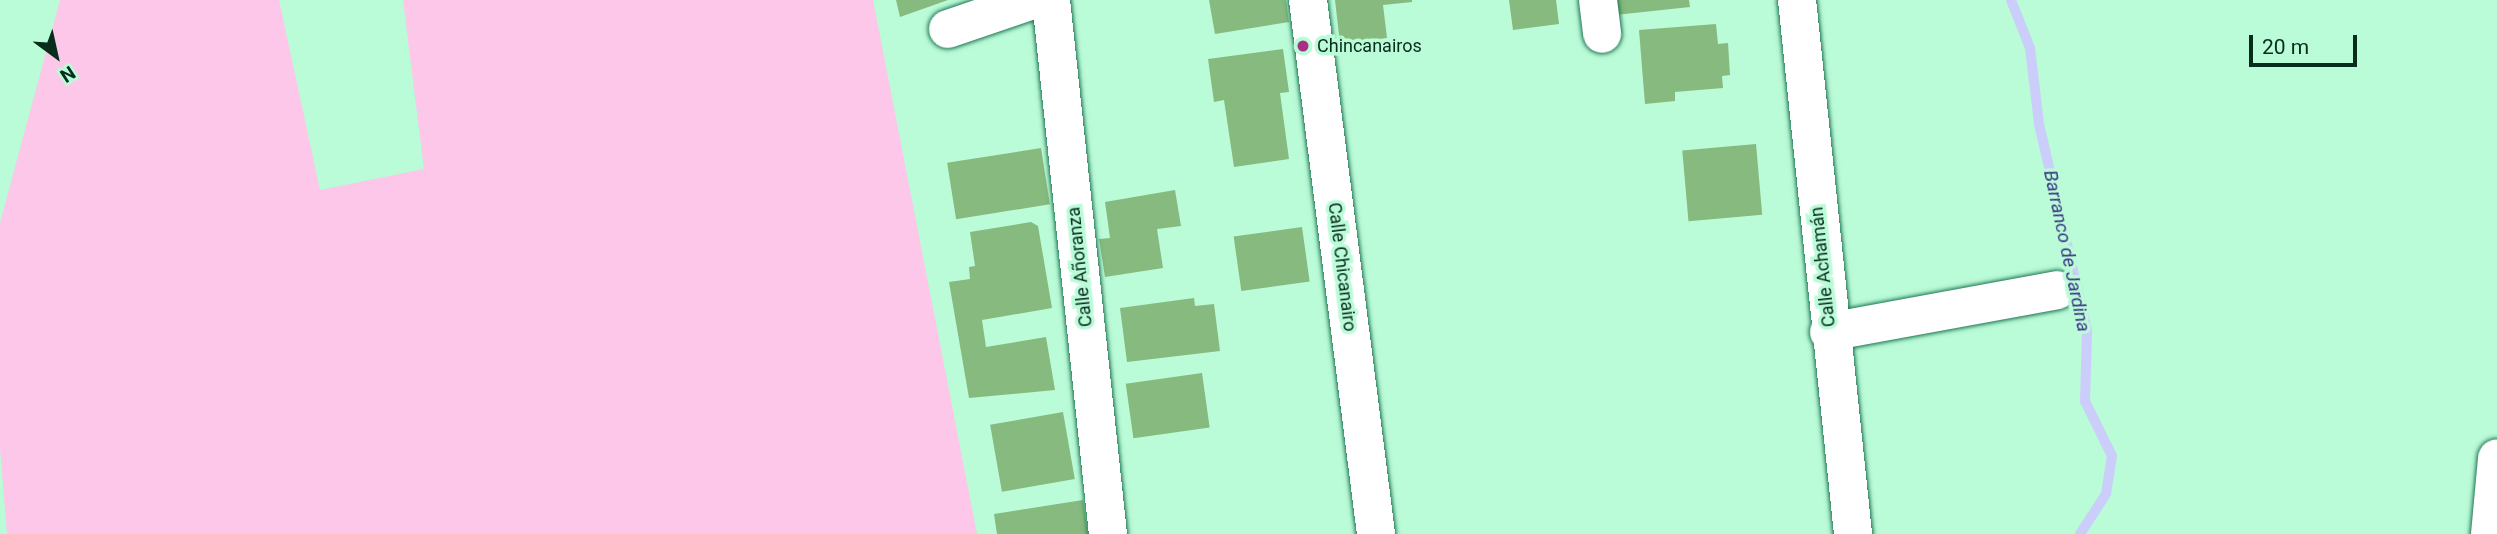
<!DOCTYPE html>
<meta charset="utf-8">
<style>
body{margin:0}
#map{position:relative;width:2497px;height:534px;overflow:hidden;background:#bafbd8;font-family:Roboto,sans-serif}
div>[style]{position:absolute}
.green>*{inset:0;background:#fcc7e8}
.stream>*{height:10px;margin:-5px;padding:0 5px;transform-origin:5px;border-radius:5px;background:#cbcefa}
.building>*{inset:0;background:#86ba7e;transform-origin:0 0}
.roads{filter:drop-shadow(0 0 2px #1e7752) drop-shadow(0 0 2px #1e7752)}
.street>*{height:38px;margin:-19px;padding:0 19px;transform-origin:19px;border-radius:19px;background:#fff}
.secondary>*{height:38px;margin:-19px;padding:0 19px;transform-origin:19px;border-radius:19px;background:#fff}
.dots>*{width:19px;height:19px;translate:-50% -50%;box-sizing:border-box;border:4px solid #bafbd8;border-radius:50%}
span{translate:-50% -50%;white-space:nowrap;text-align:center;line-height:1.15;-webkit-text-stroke:7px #bafbd8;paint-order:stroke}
.poi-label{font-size:18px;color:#082d1d}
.left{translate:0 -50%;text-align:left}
.street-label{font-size:18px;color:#082d1d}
.water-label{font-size:19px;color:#393383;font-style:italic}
.north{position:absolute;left:21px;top:21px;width:70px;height:70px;-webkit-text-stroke:5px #bafbd8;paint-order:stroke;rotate:147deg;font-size:19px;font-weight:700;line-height:28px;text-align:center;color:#082d1d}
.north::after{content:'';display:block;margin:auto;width:24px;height:32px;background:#082d1d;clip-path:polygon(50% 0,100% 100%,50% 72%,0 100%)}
.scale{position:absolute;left:2249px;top:35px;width:108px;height:32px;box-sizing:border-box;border:4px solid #082d1d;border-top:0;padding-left:9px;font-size:21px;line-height:24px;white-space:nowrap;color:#082d1d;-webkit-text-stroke:5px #bafbd8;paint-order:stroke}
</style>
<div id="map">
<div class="green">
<i style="clip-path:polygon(60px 0,279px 0,320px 190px,424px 169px,403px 0,873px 0,977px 534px,7px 534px,0 449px,0 223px)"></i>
</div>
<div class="stream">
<i style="left:2011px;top:0;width:52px;rotate:68.4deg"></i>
<i style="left:2030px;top:48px;width:77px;rotate:83.2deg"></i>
<i style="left:2039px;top:124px;width:212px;rotate:76.9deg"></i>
<i style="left:2087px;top:330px;width:71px;rotate:91.6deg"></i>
<i style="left:2085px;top:401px;width:61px;rotate:63.9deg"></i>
<i style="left:2112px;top:456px;width:38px;rotate:99deg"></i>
<i style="left:2106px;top:494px;width:48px;rotate:123deg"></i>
</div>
<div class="building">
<i style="clip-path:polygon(896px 0,948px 0,900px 17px)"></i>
<i style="clip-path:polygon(1209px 0,1286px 0,1289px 22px,1215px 34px)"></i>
<i style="clip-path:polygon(1335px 0,1412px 0,1412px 2px,1383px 5px,1387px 38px,1340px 44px)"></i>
<i style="clip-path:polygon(1509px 0,1556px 0,1559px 24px,1513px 30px)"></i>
<i style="clip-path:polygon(1614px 0,1689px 0,1690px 7px,1615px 15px)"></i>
<i style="clip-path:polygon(1716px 24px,1718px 44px,1728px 43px,1730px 75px,1722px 76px,1723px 88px,1675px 92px,1675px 101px,1645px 104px,1639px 30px)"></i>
<i style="clip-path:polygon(1283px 49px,1289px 92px,1280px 93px,1289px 159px,1234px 167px,1224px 100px,1214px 102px,1208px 59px)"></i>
<i style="left:1756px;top:144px;width:71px;height:74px;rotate:85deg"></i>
<i style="left:1041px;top:148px;width:57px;height:95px;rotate:81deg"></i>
<i style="clip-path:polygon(1175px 190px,1181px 226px,1157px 229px,1163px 268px,1105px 277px,1099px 239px,1110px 238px,1105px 202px)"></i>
<i style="clip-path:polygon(1031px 222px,1038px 226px,1052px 308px,982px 320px,986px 347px,1046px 337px,1055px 390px,969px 398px,949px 282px,970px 279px,969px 267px,975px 266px,970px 232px)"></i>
<i style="left:1302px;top:227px;width:55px;height:69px;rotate:82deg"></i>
<i style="clip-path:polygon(1194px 298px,1195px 306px,1214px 304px,1220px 351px,1127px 362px,1120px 308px)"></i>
<i style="left:1202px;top:373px;width:55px;height:77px;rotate:82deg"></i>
<i style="left:1063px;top:412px;width:68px;height:74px;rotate:80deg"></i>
<i style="clip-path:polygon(1083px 500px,1088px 534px,997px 534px,994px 514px)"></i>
</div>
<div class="roads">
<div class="street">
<i style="left:1051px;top:0;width:537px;rotate:83.91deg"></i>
<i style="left:1308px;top:0;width:538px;rotate:82.74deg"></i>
<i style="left:1598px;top:0;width:34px;rotate:83deg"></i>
<i style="left:1797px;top:0;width:537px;rotate:84.01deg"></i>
<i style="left:948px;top:29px;width:90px;rotate:-18.8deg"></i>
<i style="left:1829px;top:332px;width:232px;rotate:-10.4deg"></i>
</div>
<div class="secondary">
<i style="left:2490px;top:534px;width:76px;rotate:-84.7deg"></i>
</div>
</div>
<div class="dots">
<i style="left:1303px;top:46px;background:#a72f86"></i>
</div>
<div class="poi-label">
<span class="left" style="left:1317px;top:46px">Chincanairos</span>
</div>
<div class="street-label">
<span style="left:1080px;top:267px;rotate:-96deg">Calle Añoranza</span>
<span style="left:1342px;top:267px;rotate:83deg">Calle Chicanairo</span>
<span style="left:1823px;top:267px;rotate:-96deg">Calle Achamán</span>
</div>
<div class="water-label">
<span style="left:2067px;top:251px;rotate:78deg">Barranco de Jardina</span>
</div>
<div class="north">N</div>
<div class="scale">20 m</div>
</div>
